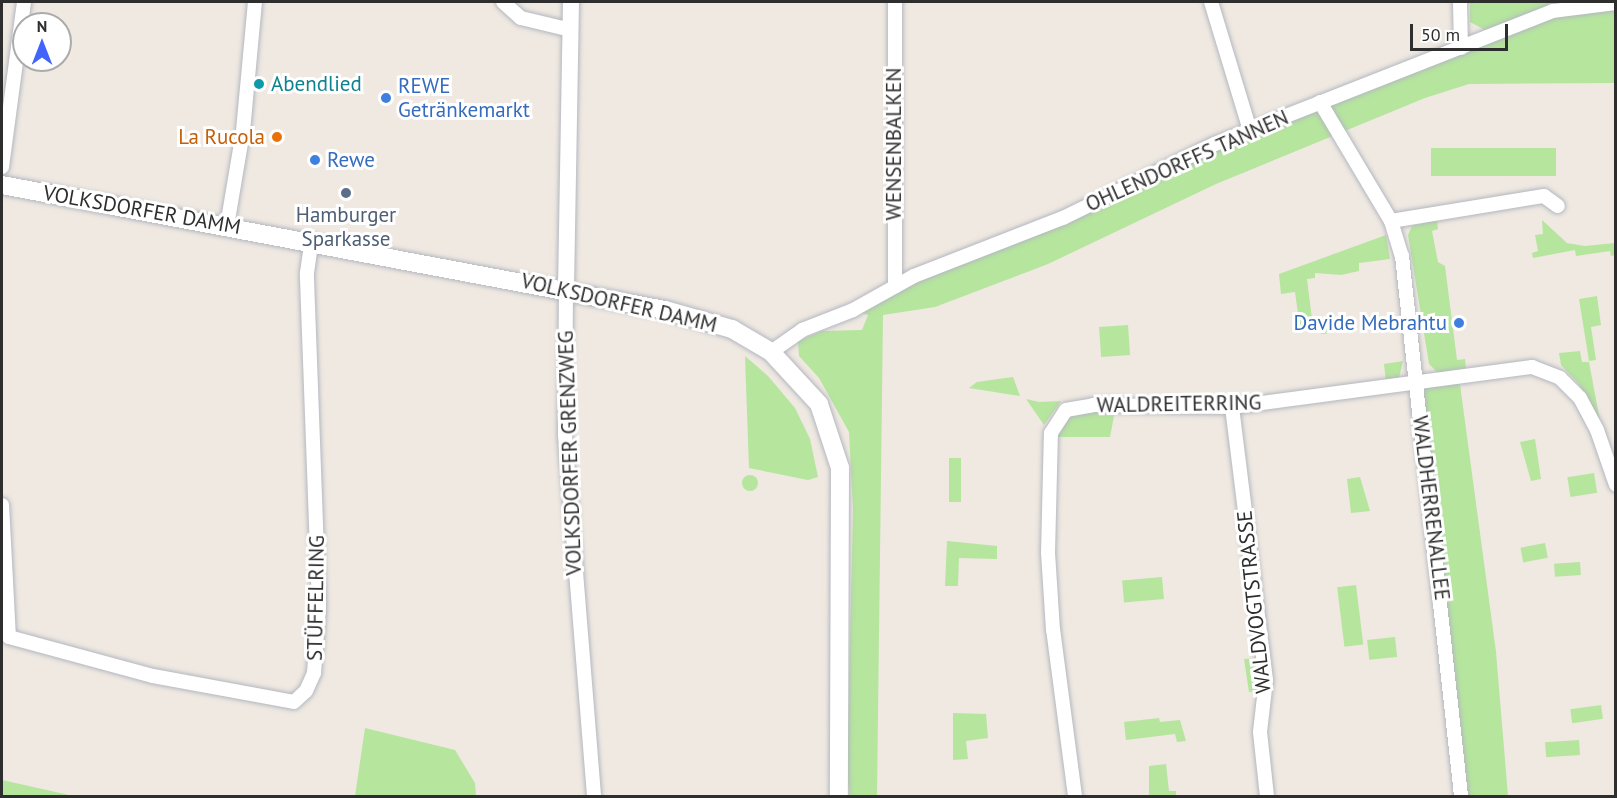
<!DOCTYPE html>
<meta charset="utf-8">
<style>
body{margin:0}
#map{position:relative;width:1617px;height:798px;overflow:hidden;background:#efe9e1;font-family:"PT Sans",sans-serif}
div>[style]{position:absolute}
.green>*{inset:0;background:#b6e59e;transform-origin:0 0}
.round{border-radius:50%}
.roads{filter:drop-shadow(0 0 2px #b4b7c1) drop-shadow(0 0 2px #b4b7c1)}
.minor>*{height:14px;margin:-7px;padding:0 7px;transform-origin:7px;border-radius:7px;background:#fff}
.tertiary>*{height:16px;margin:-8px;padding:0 8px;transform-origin:8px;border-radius:8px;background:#fff}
.secondary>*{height:18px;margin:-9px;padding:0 9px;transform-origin:9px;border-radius:9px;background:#fff}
.dots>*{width:16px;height:16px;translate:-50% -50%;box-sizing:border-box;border:3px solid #fff;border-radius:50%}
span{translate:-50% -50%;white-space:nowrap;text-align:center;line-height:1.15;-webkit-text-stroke:6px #fff;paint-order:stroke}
.culture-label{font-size:21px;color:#0d838f}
.left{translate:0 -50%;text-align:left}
.shop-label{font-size:21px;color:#366cbe}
.right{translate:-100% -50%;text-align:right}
.food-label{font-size:21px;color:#c56008}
.street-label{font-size:21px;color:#2e2e2e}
.service-label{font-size:21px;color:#4e5e75}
.frame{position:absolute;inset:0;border:3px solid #2e2e2e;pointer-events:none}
.north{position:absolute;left:12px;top:12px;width:60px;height:60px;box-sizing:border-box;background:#fff;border:2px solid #ababab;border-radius:50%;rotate:0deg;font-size:16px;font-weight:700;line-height:24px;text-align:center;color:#2e2e2e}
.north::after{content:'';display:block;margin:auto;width:21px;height:27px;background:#4264fb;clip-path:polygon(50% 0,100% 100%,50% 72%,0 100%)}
.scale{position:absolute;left:1410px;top:24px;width:98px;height:27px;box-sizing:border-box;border:3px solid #2e2e2e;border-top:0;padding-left:8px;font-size:18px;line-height:21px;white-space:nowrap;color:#2e2e2e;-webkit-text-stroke:4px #fff;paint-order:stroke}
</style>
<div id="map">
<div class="green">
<i style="clip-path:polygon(1470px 2px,1577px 2px,1485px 30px,1470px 22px)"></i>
<i style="clip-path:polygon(1615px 3px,1615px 83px,1469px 84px,1425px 98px,1216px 184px,1048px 264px,935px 307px,883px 315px,877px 796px,850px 796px,847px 772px,853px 509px,849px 432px,819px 378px,799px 356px,798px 341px,822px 331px,862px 330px,868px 315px,853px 310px,1215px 144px,1553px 11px)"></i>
<i style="left:1556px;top:148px;width:28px;height:125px;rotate:90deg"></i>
<i style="clip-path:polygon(1437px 220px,1438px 229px,1432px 231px,1438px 262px,1445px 266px,1457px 360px,1465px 359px,1466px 369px,1445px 372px,1437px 372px,1429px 364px,1408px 235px,1412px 226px)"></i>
<i style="clip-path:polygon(1542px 220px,1567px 243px,1585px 246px,1615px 243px,1615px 255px,1611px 256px,1610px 251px,1576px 256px,1575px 250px,1533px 258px,1532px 253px,1538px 251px,1535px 235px,1543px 234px)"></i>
<i style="clip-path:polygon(1386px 235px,1390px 259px,1359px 263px,1359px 271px,1341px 275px,1315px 273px,1315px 278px,1307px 279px,1313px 327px,1300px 328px,1295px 292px,1281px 294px,1279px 274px)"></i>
<i style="clip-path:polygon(1597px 296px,1601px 325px,1591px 327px,1596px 360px,1589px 361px,1579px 299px)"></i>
<i class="round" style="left:1316px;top:318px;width:16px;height:16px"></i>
<i style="left:1128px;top:325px;width:30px;height:29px;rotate:86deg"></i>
<i style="clip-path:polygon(1580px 351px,1582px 362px,1589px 362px,1600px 421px,1578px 383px,1561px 365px,1559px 353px)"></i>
<i style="clip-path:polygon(745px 356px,768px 376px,795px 408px,810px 439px,818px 477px,808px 480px,749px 468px)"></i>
<i style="clip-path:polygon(1403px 361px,1399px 378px,1386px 382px,1384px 364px)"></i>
<i style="clip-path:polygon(1013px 377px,1020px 396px,969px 388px,977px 382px)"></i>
<i style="clip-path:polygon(1459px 377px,1496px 652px,1508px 796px,1467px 796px,1422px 393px,1427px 382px)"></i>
<i style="clip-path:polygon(1026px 399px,1039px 402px,1061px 401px,1044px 425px)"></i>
<i style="clip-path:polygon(1116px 405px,1110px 437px,1050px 437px,1056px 419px)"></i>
<i style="clip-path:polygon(1535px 439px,1541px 479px,1531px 481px,1520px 442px)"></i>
<i style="left:949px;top:458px;width:12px;height:44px"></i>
<i style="left:1594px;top:473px;width:20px;height:27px;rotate:81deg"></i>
<i class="round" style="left:742px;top:475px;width:16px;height:16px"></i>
<i style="clip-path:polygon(1360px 477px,1370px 511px,1351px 513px,1347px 479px)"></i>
<i style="clip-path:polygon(947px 541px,997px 546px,997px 559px,959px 558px,958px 586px,945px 586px)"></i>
<i style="left:1545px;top:543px;width:15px;height:25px;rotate:79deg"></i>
<i style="left:1580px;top:562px;width:13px;height:26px;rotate:86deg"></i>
<i style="left:1162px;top:577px;width:22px;height:40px;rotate:85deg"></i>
<i style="left:1356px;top:585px;width:60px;height:19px;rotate:83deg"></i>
<i style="left:1395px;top:637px;width:20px;height:28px;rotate:84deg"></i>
<i style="clip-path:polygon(1259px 658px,1259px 684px,1256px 691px,1249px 692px,1244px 659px)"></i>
<i style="left:1601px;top:705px;width:14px;height:31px;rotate:82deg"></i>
<i style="clip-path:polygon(953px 713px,986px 714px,988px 738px,966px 741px,968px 759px,953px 760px)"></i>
<i style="clip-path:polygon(1159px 718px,1160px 722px,1180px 720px,1186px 741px,1177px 742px,1175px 734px,1126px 740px,1124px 722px)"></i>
<i style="clip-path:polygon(365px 728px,455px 750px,475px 783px,476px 796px,355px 796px)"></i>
<i style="left:1579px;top:740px;width:15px;height:34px;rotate:86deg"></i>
<i style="clip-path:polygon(1166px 764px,1169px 791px,1176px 791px,1176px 796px,1149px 796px,1149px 766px)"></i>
<i style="clip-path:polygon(2px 780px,69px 795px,69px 796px,2px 796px)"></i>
</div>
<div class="roads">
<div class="minor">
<i style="left:503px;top:2px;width:24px;rotate:42deg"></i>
<i style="left:521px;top:18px;width:51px;rotate:13.5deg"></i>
<i style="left:1211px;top:2px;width:134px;rotate:73.1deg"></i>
<i style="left:1460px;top:2px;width:46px;rotate:88.8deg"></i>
<i style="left:1320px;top:102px;width:139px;rotate:59.2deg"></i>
<i style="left:1391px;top:221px;width:37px;rotate:73deg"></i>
<i style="left:1402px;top:256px;width:543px;rotate:83.76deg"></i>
<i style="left:2px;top:167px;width:166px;rotate:-82.4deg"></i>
<i style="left:1391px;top:221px;width:155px;rotate:-9.3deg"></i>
<i style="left:1544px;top:196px;width:17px;rotate:36deg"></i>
<i style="left:227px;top:226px;width:96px;rotate:-80.4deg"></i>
<i style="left:243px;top:131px;width:130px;rotate:-84.7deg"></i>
<i style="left:895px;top:286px;width:284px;rotate:-90deg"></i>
<i style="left:566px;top:288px;width:147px;rotate:90.4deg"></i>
<i style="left:565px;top:435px;width:362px;rotate:85.4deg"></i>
<i style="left:771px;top:352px;width:38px;rotate:-35deg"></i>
<i style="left:802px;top:330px;width:55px;rotate:-21.4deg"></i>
<i style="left:853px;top:310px;width:70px;rotate:-29.1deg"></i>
<i style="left:914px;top:276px;width:160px;rotate:-21.3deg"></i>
<i style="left:1063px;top:218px;width:169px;rotate:-26deg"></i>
<i style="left:1215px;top:144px;width:363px;rotate:-21.5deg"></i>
<i style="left:1553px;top:11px;width:64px;rotate:-7.2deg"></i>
<i style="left:1232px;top:407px;width:275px;rotate:82.9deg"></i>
<i style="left:1266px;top:680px;width:52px;rotate:96.6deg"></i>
<i style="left:1260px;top:732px;width:64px;rotate:83.8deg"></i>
<i style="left:2px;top:505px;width:132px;rotate:87deg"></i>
<i style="left:9px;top:637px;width:149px;rotate:15.2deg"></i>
<i style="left:153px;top:676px;width:143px;rotate:10.4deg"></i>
<i style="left:294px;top:702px;width:16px;rotate:-43deg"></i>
<i style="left:306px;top:691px;width:20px;rotate:-66deg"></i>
<i style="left:314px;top:673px;width:67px;rotate:-85.7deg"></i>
<i style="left:319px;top:606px;width:333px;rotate:-92.1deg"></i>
<i style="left:307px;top:273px;width:30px;rotate:-82deg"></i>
<i style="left:1075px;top:796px;width:167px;rotate:-97.5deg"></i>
<i style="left:1053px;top:630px;width:77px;rotate:-93.7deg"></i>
<i style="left:1048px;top:553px;width:120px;rotate:-88.6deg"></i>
<i style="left:1051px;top:433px;width:27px;rotate:-57deg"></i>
<i style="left:1066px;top:410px;width:27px;rotate:-10deg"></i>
<i style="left:1093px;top:405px;width:139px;rotate:0.8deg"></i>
<i style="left:1232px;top:407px;width:303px;rotate:-7.6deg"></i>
<i style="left:1532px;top:367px;width:30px;rotate:21deg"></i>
<i style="left:1560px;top:378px;width:28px;rotate:45deg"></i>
<i style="left:1580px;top:398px;width:36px;rotate:62deg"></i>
<i style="left:1597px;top:430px;width:58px;rotate:70.9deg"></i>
</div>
<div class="tertiary">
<i style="left:566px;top:288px;width:286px;rotate:-89deg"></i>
</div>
<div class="secondary">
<i style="left:2px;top:185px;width:675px;rotate:10.68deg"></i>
<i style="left:665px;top:310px;width:70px;rotate:15.8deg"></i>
<i style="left:732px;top:329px;width:45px;rotate:30.5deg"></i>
<i style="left:771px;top:352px;width:71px;rotate:47.3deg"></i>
<i style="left:819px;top:404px;width:67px;rotate:71.8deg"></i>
<i style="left:840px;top:468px;width:328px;rotate:90.2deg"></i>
</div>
</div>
<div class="dots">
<i style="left:259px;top:84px;background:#0f9aa8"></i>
<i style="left:386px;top:98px;background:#3f7fe0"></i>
<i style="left:277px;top:137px;background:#e8710a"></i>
<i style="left:315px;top:160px;background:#3f7fe0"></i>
<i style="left:346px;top:193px;background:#5c6f8a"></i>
<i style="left:1459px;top:323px;background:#3f7fe0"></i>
</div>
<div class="culture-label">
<span class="left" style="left:271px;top:84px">Abendlied</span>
</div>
<div class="shop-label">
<span class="left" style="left:398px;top:98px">REWE<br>Getränkemarkt</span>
<span class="left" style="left:327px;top:160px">Rewe</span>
<span class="right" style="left:1447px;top:323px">Davide Mebrahtu</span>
</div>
<div class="food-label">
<span class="right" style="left:265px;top:137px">La Rucola</span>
</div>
<div class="street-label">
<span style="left:894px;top:144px;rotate:-90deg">WENSENBALKEN</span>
<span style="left:1187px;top:161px;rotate:-24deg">OHLENDORFFS TANNEN</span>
<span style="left:142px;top:210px;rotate:10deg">VOLKSDORFER DAMM</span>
<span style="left:619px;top:303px;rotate:13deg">VOLKSDORFER DAMM</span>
<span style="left:1179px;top:404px;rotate:-1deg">WALDREITERRING</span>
<span style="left:570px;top:453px;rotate:-92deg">VOLKSDORFER GRENZWEG</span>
<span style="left:1431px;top:508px;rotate:83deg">WALDHERRENALLEE</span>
<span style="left:316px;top:598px;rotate:-89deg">STÜFFELRING</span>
<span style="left:1254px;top:602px;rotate:-96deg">WALDVOGTSTRASSE</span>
</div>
<div class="service-label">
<span style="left:346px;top:227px">Hamburger<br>Sparkasse</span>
</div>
<div class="frame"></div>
<div class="north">N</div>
<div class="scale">50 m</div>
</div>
